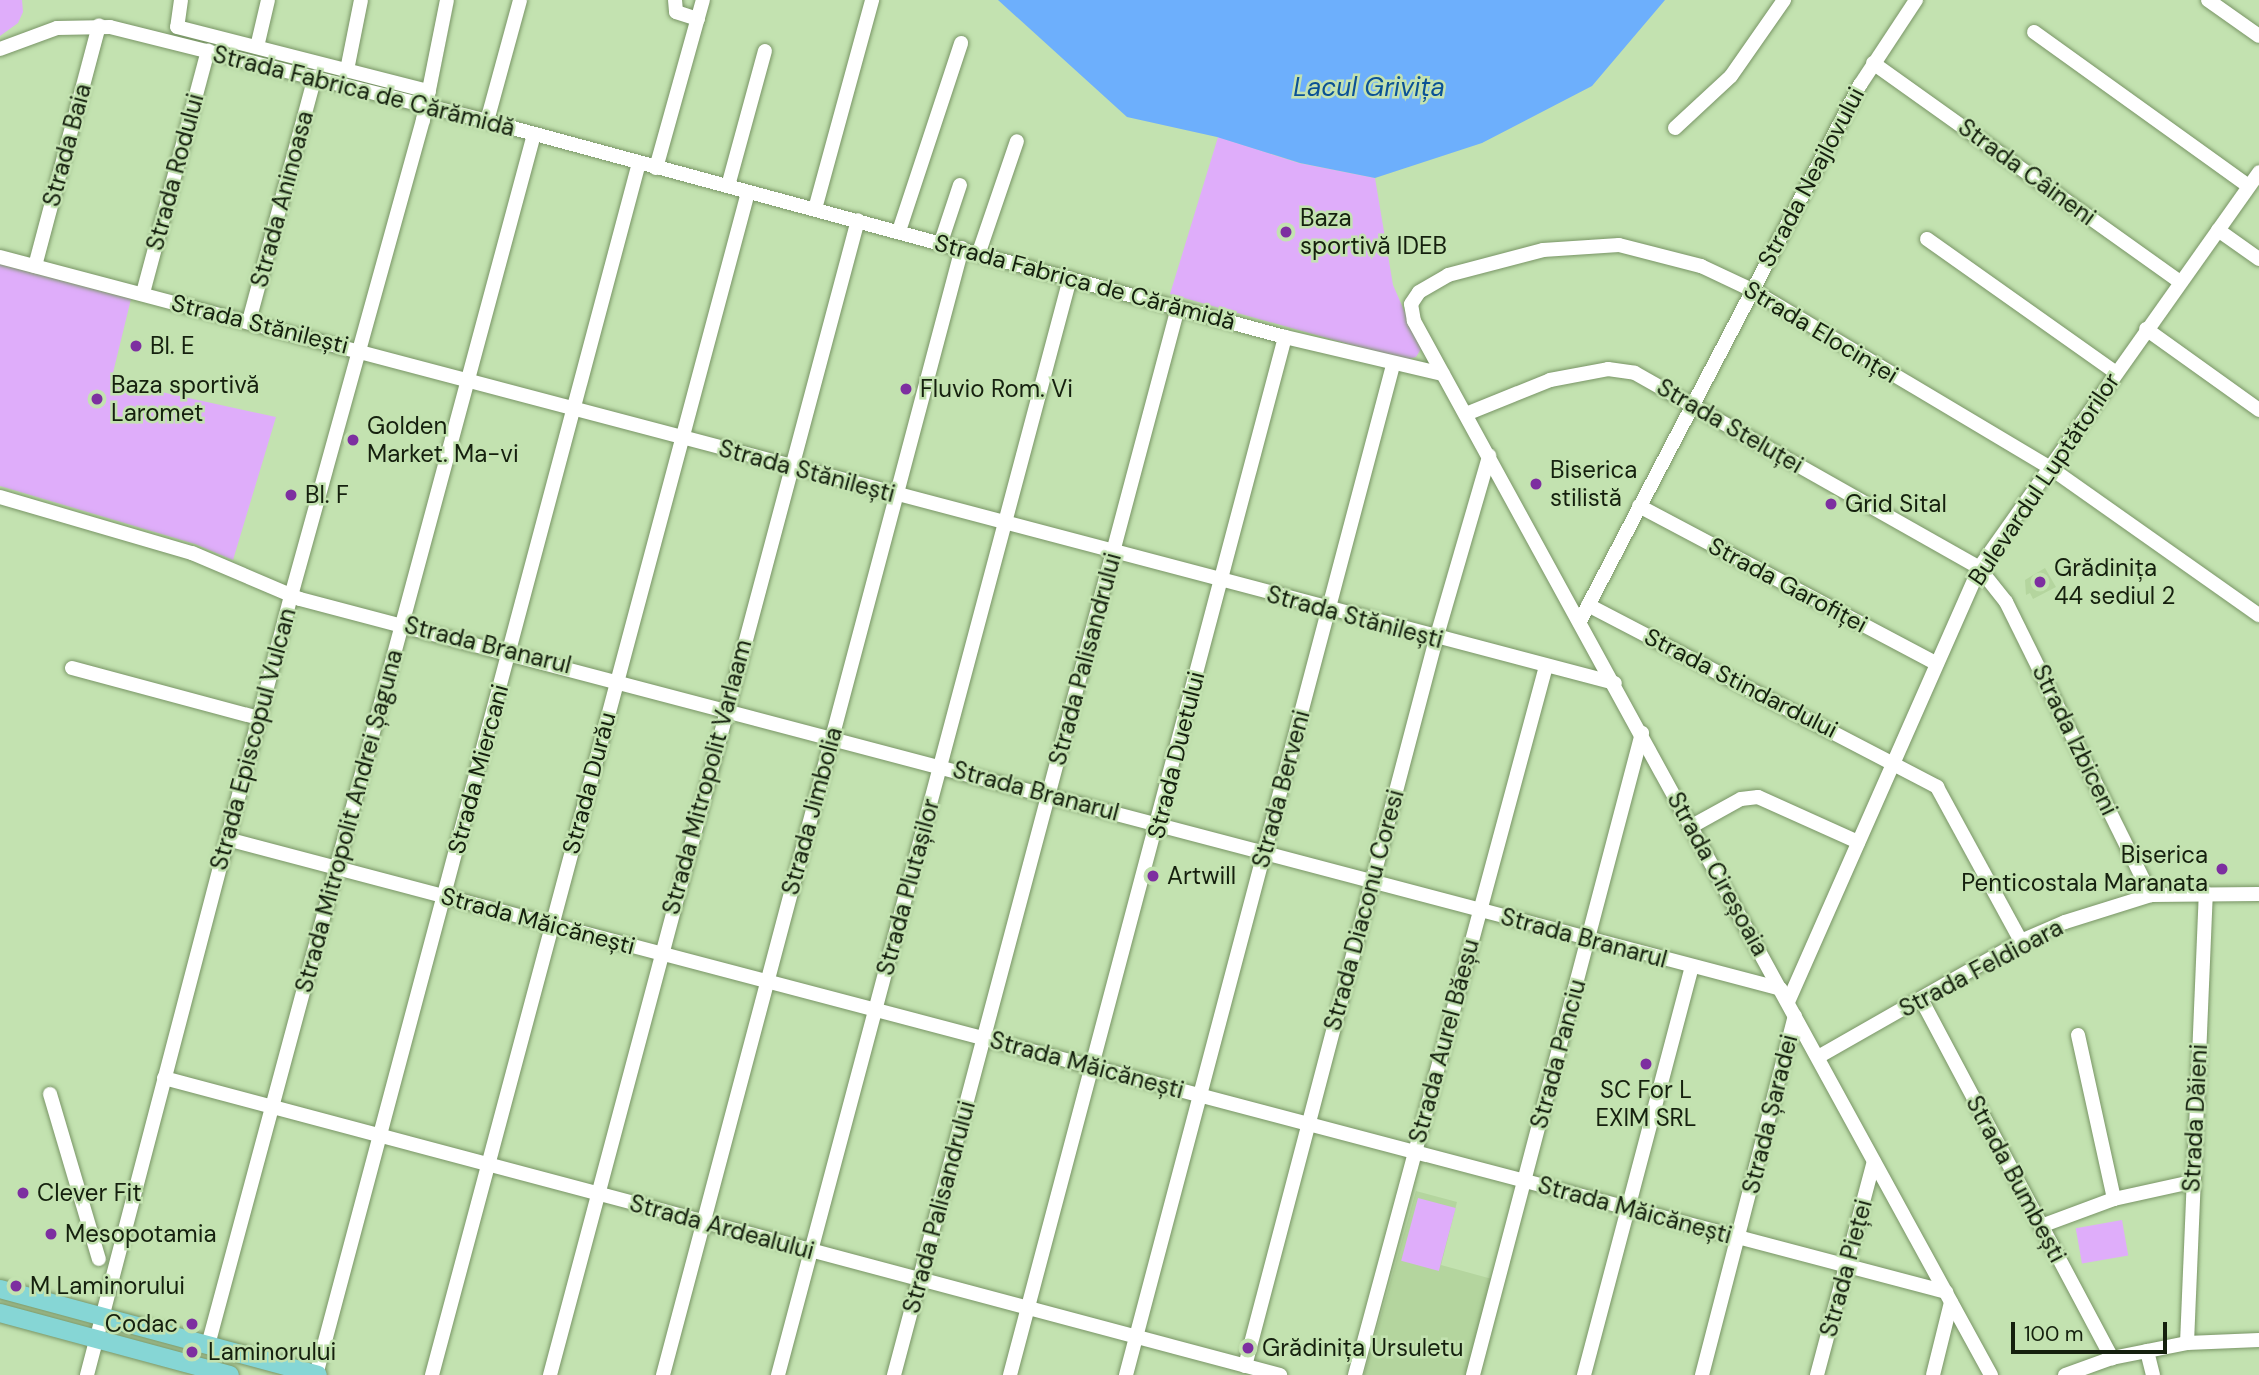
<!DOCTYPE html>
<meta charset="utf-8">
<style>
body{margin:0}
#map{position:relative;width:2259px;height:1375px;overflow:hidden;background:#c3e2b0;font-family:"DM Sans",sans-serif}
div>[style]{position:absolute}
.built>*{inset:0;background:#b4d59e}
.green>*{inset:0;background:#dfadfa;transform-origin:0 0}
.water>*{inset:0;background:#6daffc}
.roads{filter:drop-shadow(0 0 2px #799566) drop-shadow(0 0 2px #799566)}
.minor>*{height:14px;margin:-7px;padding:0 7px;transform-origin:7px;border-radius:7px;background:#fff}
.major>*{height:18px;margin:-9px;padding:0 9px;transform-origin:9px;border-radius:9px;background:#86d6d5}
.dots>*{width:19px;height:19px;translate:-50% -50%;box-sizing:border-box;border:4px solid #c3e2b0;border-radius:50%}
span{translate:-50% -50%;white-space:nowrap;text-align:center;line-height:1.15;-webkit-text-stroke:5px #c3e2b0;paint-order:stroke}
.street-label{font-size:24px;color:#15200e}
.poi-label{font-size:24px;color:#15200e}
.left{translate:0 -50%;text-align:left}
.right{translate:-100% -50%;text-align:right}
.water-label{font-size:26px;color:#0a5195;font-style:italic}
.scale{position:absolute;left:2011px;top:1322px;width:156px;height:32px;box-sizing:border-box;border:4px solid #15200e;border-top:0;padding-left:9px;font-size:21px;line-height:24px;white-space:nowrap;color:#15200e;-webkit-text-stroke:5px #c3e2b0;paint-order:stroke}
</style>
<div id="map">
<div class="built">
<i style="clip-path:polygon(2045px 568px,2056px 587px,2033px 599px,2030px 593px,2026px 595px,2025px 580px)"></i>
<i style="clip-path:polygon(1416px 1191px,1457px 1202px,1441px 1265px,1492px 1279px,1468px 1375px,1364px 1375px)"></i>
</div>
<div class="green">
<i style="clip-path:polygon(0 0,22px 0,23px 12px,18px 23px,0 36px)"></i>
<i style="clip-path:polygon(1218px 137px,1299px 163px,1375px 178px,1393px 285px,1421px 349px,1416px 357px,1405px 360px,1170px 294px)"></i>
<i style="clip-path:polygon(0 264px,131px 299px,111px 381px,276px 417px,233px 560px,195px 544px,0 486px)"></i>
<i style="left:1418px;top:1198px;width:39px;height:65px;rotate:15deg"></i>
<i style="left:2122px;top:1220px;width:36px;height:47px;rotate:80deg"></i>
</div>
<div class="water">
<i style="clip-path:polygon(998px 0,1665px 0,1592px 86px,1482px 143px,1375px 178px,1300px 163px,1217px 137px,1127px 117px)"></i>
</div>
<div class="roads">
<div class="minor">
<i style="left:181px;top:0;width:27px;rotate:98deg"></i>
<i style="left:177px;top:27px;width:260px;rotate:14.3deg"></i>
<i style="left:675px;top:0;width:12px;rotate:85deg"></i>
<i style="left:676px;top:12px;width:23px;rotate:18deg"></i>
<i style="left:2208px;top:0;width:62px;rotate:35.2deg"></i>
<i style="left:2034px;top:32px;width:264px;rotate:35.7deg"></i>
<i style="left:257px;top:47px;width:48px;rotate:-76.8deg"></i>
<i style="left:0;top:49px;width:61px;rotate:-20.2deg"></i>
<i style="left:57px;top:28px;width:53px;rotate:-1.1deg"></i>
<i style="left:110px;top:27px;width:389px;rotate:14deg"></i>
<i style="left:487px;top:121px;width:827px;rotate:15.15deg"></i>
<i style="left:1285px;top:337px;width:162px;rotate:13.2deg"></i>
<i style="left:1873px;top:63px;width:377px;rotate:35.5deg"></i>
<i style="left:347px;top:70px;width:71px;rotate:-78.7deg"></i>
<i style="left:487px;top:121px;width:125px;rotate:-74.7deg"></i>
<i style="left:1675px;top:128px;width:76px;rotate:-42.9deg"></i>
<i style="left:1731px;top:76px;width:93px;rotate:-55.1deg"></i>
<i style="left:656px;top:168px;width:174px;rotate:-74.4deg"></i>
<i style="left:728px;top:186px;width:140px;rotate:-74.7deg"></i>
<i style="left:815px;top:209px;width:217px;rotate:-74.7deg"></i>
<i style="left:2218px;top:230px;width:50px;rotate:35.3deg"></i>
<i style="left:899px;top:231px;width:198px;rotate:-71.7deg"></i>
<i style="left:1927px;top:239px;width:230px;rotate:35.3deg"></i>
<i style="left:941px;top:242px;width:60px;rotate:-71.6deg"></i>
<i style="left:979px;top:252px;width:117px;rotate:-71.1deg"></i>
<i style="left:0;top:257px;width:1670px;rotate:14.78deg"></i>
<i style="left:35px;top:266px;width:249px;rotate:-75.1deg"></i>
<i style="left:143px;top:293px;width:251px;rotate:-75deg"></i>
<i style="left:249px;top:321px;width:253px;rotate:-74.9deg"></i>
<i style="left:2146px;top:329px;width:139px;rotate:35.6deg"></i>
<i style="left:1466px;top:414px;width:91px;rotate:-22deg"></i>
<i style="left:1550px;top:380px;width:59px;rotate:-10.7deg"></i>
<i style="left:1608px;top:369px;width:27px;rotate:8deg"></i>
<i style="left:1635px;top:373px;width:395px;rotate:29.5deg"></i>
<i style="left:1979px;top:568px;width:43px;rotate:51.5deg"></i>
<i style="left:2006px;top:602px;width:327px;rotate:63.7deg"></i>
<i style="left:0;top:497px;width:200px;rotate:16.3deg"></i>
<i style="left:192px;top:553px;width:117px;rotate:23.1deg"></i>
<i style="left:300px;top:599px;width:1531px;rotate:14.75deg"></i>
<i style="left:1639px;top:506px;width:337px;rotate:27.9deg"></i>
<i style="left:1588px;top:605px;width:394px;rotate:27.5deg"></i>
<i style="left:1937px;top:787px;width:175px;rotate:61.4deg"></i>
<i style="left:1580px;top:621px;width:605px;rotate:-62.42deg"></i>
<i style="left:1860px;top:85px;width:102px;rotate:-56.6deg"></i>
<i style="left:72px;top:668px;width:194px;rotate:15deg"></i>
<i style="left:1692px;top:826px;width:56px;rotate:-28.9deg"></i>
<i style="left:1741px;top:799px;width:17px;rotate:-7deg"></i>
<i style="left:1758px;top:797px;width:110px;rotate:24.2deg"></i>
<i style="left:227px;top:839px;width:1778px;rotate:14.76deg"></i>
<i style="left:1921px;top:999px;width:407px;rotate:62deg"></i>
<i style="left:1788px;top:1002px;width:474px;rotate:-66.2deg"></i>
<i style="left:1979px;top:568px;width:485px;rotate:-54.7deg"></i>
<i style="left:2078px;top:1035px;width:168px;rotate:77.6deg"></i>
<i style="left:1818px;top:1057px;width:234px;rotate:-29.7deg"></i>
<i style="left:2021px;top:941px;width:48px;rotate:-23.4deg"></i>
<i style="left:2065px;top:922px;width:90px;rotate:-17.4deg"></i>
<i style="left:2151px;top:895px;width:108px;rotate:-0.5deg"></i>
<i style="left:164px;top:1078px;width:1155px;rotate:14.9deg"></i>
<i style="left:50px;top:1094px;width:172px;rotate:73.5deg"></i>
<i style="left:2041px;top:1226px;width:78px;rotate:-20.3deg"></i>
<i style="left:2114px;top:1199px;width:79px;rotate:-12.4deg"></i>
<i style="left:2187px;top:1343px;width:450px;rotate:-87.6deg"></i>
<i style="left:208px;top:1345px;width:1254px;rotate:-74.93deg"></i>
<i style="left:2147px;top:1351px;width:25px;rotate:76deg"></i>
<i style="left:1245px;top:1366px;width:752px;rotate:-75.28deg"></i>
<i style="left:1436px;top:639px;width:191px;rotate:-73.8deg"></i>
<i style="left:87px;top:1375px;width:805px;rotate:-75.33deg"></i>
<i style="left:291px;top:596px;width:494px;rotate:-74.5deg"></i>
<i style="left:423px;top:120px;width:122px;rotate:-78.7deg"></i>
<i style="left:316px;top:1375px;width:1254px;rotate:-75.08deg"></i>
<i style="left:432px;top:1375px;width:1224px;rotate:-75.04deg"></i>
<i style="left:550px;top:1375px;width:1195px;rotate:-75.07deg"></i>
<i style="left:663px;top:1375px;width:1166px;rotate:-75.14deg"></i>
<i style="left:778px;top:1375px;width:1135px;rotate:-75.09deg"></i>
<i style="left:894px;top:1375px;width:1104px;rotate:-75.1deg"></i>
<i style="left:1010px;top:1375px;width:1074px;rotate:-75.16deg"></i>
<i style="left:1126px;top:1375px;width:1045px;rotate:-75.19deg"></i>
<i style="left:1355px;top:1375px;width:734px;rotate:-74.92deg"></i>
<i style="left:1473px;top:1375px;width:664px;rotate:-75.25deg"></i>
<i style="left:1584px;top:1375px;width:423px;rotate:-75.2deg"></i>
<i style="left:1702px;top:1375px;width:371px;rotate:-75.5deg"></i>
<i style="left:1817px;top:1375px;width:221px;rotate:-75.1deg"></i>
<i style="left:1933px;top:1375px;width:75px;rotate:-76.1deg"></i>
<i style="left:1991px;top:1375px;width:1202px;rotate:-118.7deg"></i>
<i style="left:1414px;top:321px;width:17px;rotate:-100deg"></i>
<i style="left:1411px;top:304px;width:14px;rotate:-56deg"></i>
<i style="left:1419px;top:292px;width:34px;rotate:-30deg"></i>
<i style="left:1448px;top:275px;width:98px;rotate:-14.7deg"></i>
<i style="left:1543px;top:250px;width:76px;rotate:-3.8deg"></i>
<i style="left:1619px;top:245px;width:85px;rotate:14.4deg"></i>
<i style="left:1701px;top:266px;width:56px;rotate:25.2deg"></i>
<i style="left:1752px;top:290px;width:346px;rotate:30.8deg"></i>
<i style="left:2049px;top:467px;width:257px;rotate:35.2deg"></i>
<i style="left:2065px;top:1375px;width:50px;rotate:-19.9deg"></i>
<i style="left:2112px;top:1358px;width:76px;rotate:-11.3deg"></i>
<i style="left:2187px;top:1343px;width:72px;rotate:-2.4deg"></i>
</div>
<div class="major">
<i style="left:0;top:1289px;width:329px;rotate:15.1deg"></i>
<i style="left:0;top:1313px;width:238px;rotate:15.1deg"></i>
</div>
</div>
<div class="dots">
<i style="left:1286px;top:232px;background:#7d2fa0"></i>
<i style="left:136px;top:346px;background:#7d2fa0"></i>
<i style="left:906px;top:389px;background:#7d2fa0"></i>
<i style="left:97px;top:399px;background:#7d2fa0"></i>
<i style="left:353px;top:440px;background:#7d2fa0"></i>
<i style="left:1536px;top:484px;background:#7d2fa0"></i>
<i style="left:291px;top:495px;background:#7d2fa0"></i>
<i style="left:1831px;top:504px;background:#7d2fa0"></i>
<i style="left:2040px;top:582px;background:#7d2fa0"></i>
<i style="left:2222px;top:869px;background:#7d2fa0"></i>
<i style="left:1153px;top:876px;background:#7d2fa0"></i>
<i style="left:1646px;top:1064px;background:#7d2fa0"></i>
<i style="left:23px;top:1193px;background:#7d2fa0"></i>
<i style="left:51px;top:1234px;background:#7d2fa0"></i>
<i style="left:16px;top:1286px;background:#7d2fa0"></i>
<i style="left:192px;top:1324px;background:#7d2fa0"></i>
<i style="left:1248px;top:1348px;background:#7d2fa0"></i>
<i style="left:192px;top:1352px;background:#7d2fa0"></i>
</div>
<div class="street-label">
<span style="left:364px;top:91px;rotate:14deg">Strada Fabrica de Cărămidă</span>
<span style="left:67px;top:145px;rotate:-75deg">Strada Baia</span>
<span style="left:175px;top:172px;rotate:-75deg">Strada Rodului</span>
<span style="left:2027px;top:172px;rotate:36deg">Strada Câineni</span>
<span style="left:1811px;top:177px;rotate:-62deg">Strada Neajlovului</span>
<span style="left:282px;top:199px;rotate:-75deg">Strada Aninoasa</span>
<span style="left:1085px;top:282px;rotate:15deg">Strada Fabrica de Cărămidă</span>
<span style="left:260px;top:324px;rotate:14deg">Strada Stănilești</span>
<span style="left:1821px;top:332px;rotate:31deg">Strada Elocinței</span>
<span style="left:1730px;top:426px;rotate:30deg">Strada Steluței</span>
<span style="left:807px;top:471px;rotate:15deg">Strada Stănilești</span>
<span style="left:2044px;top:479px;rotate:-56deg">Bulevardul Luptătorilor</span>
<span style="left:1788px;top:585px;rotate:28deg">Strada Garofiței</span>
<span style="left:1355px;top:617px;rotate:15deg">Strada Stănilești</span>
<span style="left:488px;top:645px;rotate:14deg">Strada Branarul</span>
<span style="left:1085px;top:659px;rotate:-75deg">Strada Palisandrului</span>
<span style="left:1741px;top:683px;rotate:27deg">Strada Stindardului</span>
<span style="left:253px;top:739px;rotate:-75deg">Strada Episcopul Vulcan</span>
<span style="left:2075px;top:740px;rotate:64deg">Strada Izbiceni</span>
<span style="left:1176px;top:755px;rotate:-76deg">Strada Duetului</span>
<span style="left:478px;top:769px;rotate:-75deg">Strada Miercani</span>
<span style="left:707px;top:777px;rotate:-75deg">Strada Mitropolit Varlaam</span>
<span style="left:589px;top:783px;rotate:-75deg">Strada Durău</span>
<span style="left:1281px;top:789px;rotate:-75deg">Strada Berveni</span>
<span style="left:1036px;top:791px;rotate:15deg">Strada Branarul</span>
<span style="left:812px;top:811px;rotate:-75deg">Strada Jimbolia</span>
<span style="left:349px;top:821px;rotate:-75deg">Strada Mitropolit Andrei Șaguna</span>
<span style="left:1718px;top:874px;rotate:61deg">Strada Cireșoaia</span>
<span style="left:908px;top:887px;rotate:-75deg">Strada Plutașilor</span>
<span style="left:1364px;top:910px;rotate:-75deg">Strada Diaconu Coresi</span>
<span style="left:538px;top:921px;rotate:15deg">Strada Măicănești</span>
<span style="left:1584px;top:938px;rotate:15deg">Strada Branarul</span>
<span style="left:1981px;top:968px;rotate:-28deg">Strada Feldioara</span>
<span style="left:1444px;top:1041px;rotate:-75deg">Strada Aurel Băeșu</span>
<span style="left:1558px;top:1054px;rotate:-75deg">Strada Panciu</span>
<span style="left:1087px;top:1065px;rotate:15deg">Strada Măicănești</span>
<span style="left:1770px;top:1114px;rotate:-76deg">Strada Șaradei</span>
<span style="left:2195px;top:1118px;rotate:-87deg">Strada Dăieni</span>
<span style="left:2016px;top:1179px;rotate:62deg">Strada Bumbești</span>
<span style="left:939px;top:1207px;rotate:-75deg">Strada Palisandrului</span>
<span style="left:1635px;top:1210px;rotate:15deg">Strada Măicănești</span>
<span style="left:722px;top:1227px;rotate:15deg">Strada Ardealului</span>
<span style="left:1846px;top:1268px;rotate:-75deg">Strada Pieței</span>
</div>
<div class="poi-label">
<span class="left" style="left:1300px;top:232px">Baza<br>sportivă IDEB</span>
<span class="left" style="left:150px;top:346px">Bl. E</span>
<span class="left" style="left:111px;top:399px">Baza sportivă<br>Laromet</span>
<span class="left" style="left:920px;top:389px">Fluvio Rom. Vi</span>
<span class="left" style="left:367px;top:440px">Golden<br>Market. Ma-vi</span>
<span class="left" style="left:1550px;top:484px">Biserica<br>stilistă</span>
<span class="left" style="left:305px;top:495px">Bl. F</span>
<span class="left" style="left:1845px;top:504px">Grid Sital</span>
<span class="left" style="left:2054px;top:582px">Grădinița<br>44 sediul 2</span>
<span class="right" style="left:2208px;top:869px">Biserica<br>Penticostala Maranata</span>
<span class="left" style="left:1167px;top:876px">Artwill</span>
<span style="left:1646px;top:1104px">SC For L<br>EXIM SRL</span>
<span class="left" style="left:37px;top:1193px">Clever Fit</span>
<span class="left" style="left:65px;top:1234px">Mesopotamia</span>
<span class="left" style="left:30px;top:1286px">M Laminorului</span>
<span class="right" style="left:178px;top:1324px">Codac</span>
<span class="left" style="left:1262px;top:1348px">Grădinița Ursuletu</span>
<span class="left" style="left:208px;top:1352px">Laminorului</span>
</div>
<div class="water-label">
<span style="left:1369px;top:88px">Lacul Grivița</span>
</div>
<div class="scale">100 m</div>
</div>
